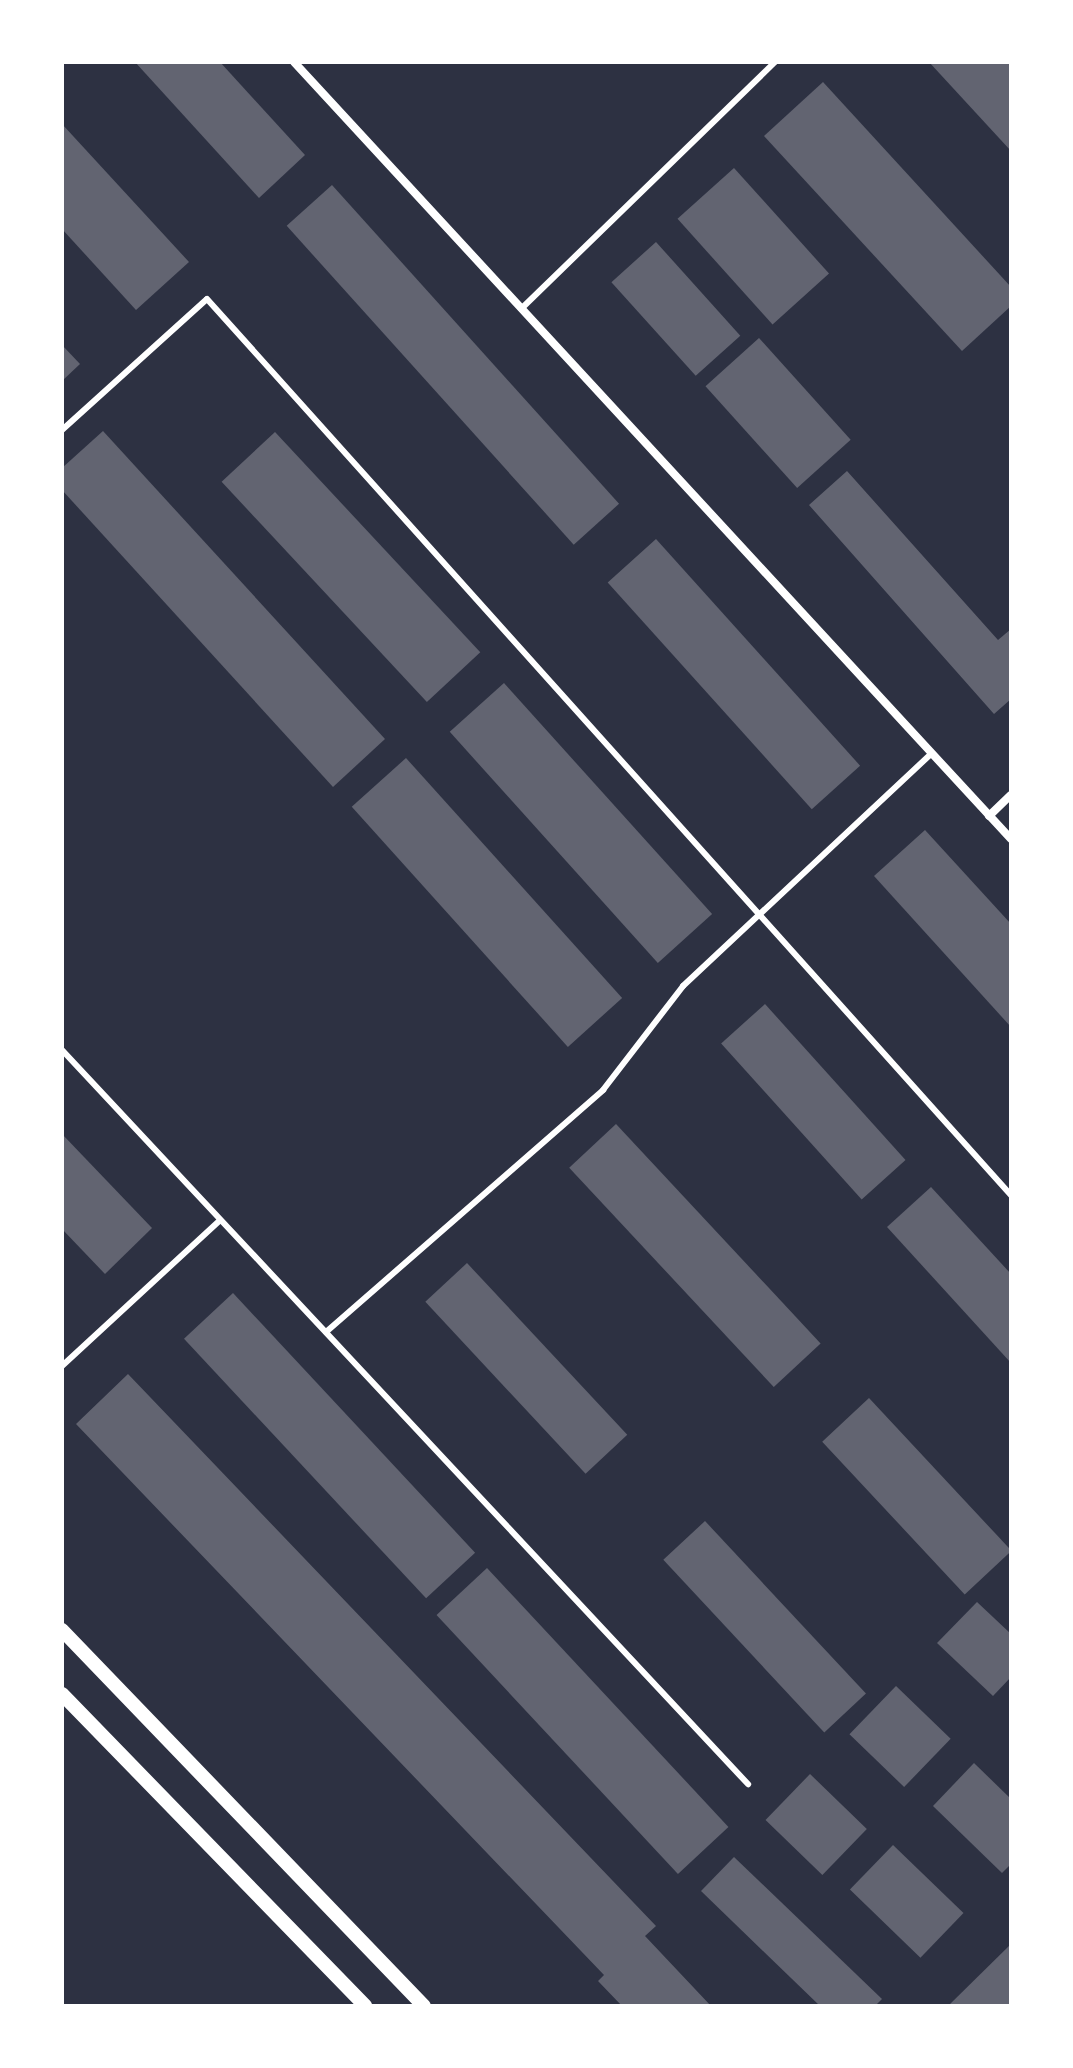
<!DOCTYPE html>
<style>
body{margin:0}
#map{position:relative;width:1073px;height:2068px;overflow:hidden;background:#2d3142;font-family:Manrope,sans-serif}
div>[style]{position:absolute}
.building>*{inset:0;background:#626471;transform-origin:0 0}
.service>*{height:6px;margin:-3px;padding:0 3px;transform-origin:3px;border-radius:3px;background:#fff}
.minor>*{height:8px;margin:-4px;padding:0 4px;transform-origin:4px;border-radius:4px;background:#fff}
.tertiary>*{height:14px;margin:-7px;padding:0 7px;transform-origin:7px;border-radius:7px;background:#fff}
span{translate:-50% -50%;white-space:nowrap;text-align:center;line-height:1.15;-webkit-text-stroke:7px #fff;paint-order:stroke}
.frame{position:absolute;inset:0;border:64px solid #fff;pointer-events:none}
</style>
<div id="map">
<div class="building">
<i style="clip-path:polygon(135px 62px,220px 62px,305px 155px,259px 198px)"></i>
<i style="clip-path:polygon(929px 62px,1011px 62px,1011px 151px)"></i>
<i style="clip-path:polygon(823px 82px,1011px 287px,1011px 306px,962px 351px,764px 136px)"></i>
<i style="clip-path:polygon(62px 124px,189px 262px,136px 310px,62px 229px)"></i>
<i style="left:734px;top:168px;width:142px;height:76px;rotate:48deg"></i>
<i style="left:332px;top:185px;width:429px;height:61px;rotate:48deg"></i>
<i style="left:656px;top:242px;width:126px;height:60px;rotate:48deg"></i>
<i style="left:759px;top:338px;width:137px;height:72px;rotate:48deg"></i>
<i style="clip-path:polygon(62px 345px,80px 364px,62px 381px)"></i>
<i style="clip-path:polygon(103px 431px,385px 739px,333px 787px,62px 490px,62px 468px)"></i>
<i style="left:275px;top:432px;width:301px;height:73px;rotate:47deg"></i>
<i style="clip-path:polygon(847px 471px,998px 640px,1011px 629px,1011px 699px,994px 714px,809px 505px)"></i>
<i style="left:656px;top:539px;width:305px;height:65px;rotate:48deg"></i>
<i style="left:504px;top:683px;width:311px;height:73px;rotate:48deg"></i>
<i style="left:406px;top:758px;width:323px;height:73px;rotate:48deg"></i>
<i style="clip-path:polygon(925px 830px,1011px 924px,1011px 1027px,874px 876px)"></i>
<i style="left:765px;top:1004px;width:210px;height:59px;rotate:48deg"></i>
<i style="left:616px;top:1124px;width:300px;height:64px;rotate:47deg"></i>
<i style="clip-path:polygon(62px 1134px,152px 1228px,105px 1274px,62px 1229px)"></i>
<i style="clip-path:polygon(931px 1187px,1011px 1274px,1011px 1363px,887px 1227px)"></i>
<i style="left:467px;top:1263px;width:235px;height:57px;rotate:47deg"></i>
<i style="left:233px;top:1293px;width:355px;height:67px;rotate:47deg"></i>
<i style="clip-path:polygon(128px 1374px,656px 1926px,645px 1936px,711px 2006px,622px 2006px,598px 1981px,604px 1975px,76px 1424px)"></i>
<i style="left:869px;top:1398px;width:209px;height:64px;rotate:47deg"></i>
<i style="left:705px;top:1521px;width:236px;height:57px;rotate:47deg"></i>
<i style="left:487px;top:1568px;width:354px;height:69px;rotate:47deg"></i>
<i style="clip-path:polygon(977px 1602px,1011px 1634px,1011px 1677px,993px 1696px,937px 1643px)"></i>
<i style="left:896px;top:1686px;width:76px;height:67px;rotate:44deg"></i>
<i style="clip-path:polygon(974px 1763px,1011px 1799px,1011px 1864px,1002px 1873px,933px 1806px)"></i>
<i style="left:810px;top:1774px;width:79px;height:64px;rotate:44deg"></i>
<i style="left:893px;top:1845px;width:98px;height:62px;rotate:44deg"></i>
<i style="clip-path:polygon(734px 1857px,882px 1999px,875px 2006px,820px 2006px,701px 1891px)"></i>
<i style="clip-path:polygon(1011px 1944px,1011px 2006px,948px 2006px)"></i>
</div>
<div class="service">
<i style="left:521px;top:309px;width:354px;rotate:-44.2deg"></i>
<i style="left:62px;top:430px;width:195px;rotate:-42.1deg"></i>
<i style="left:207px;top:299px;width:1204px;rotate:48.1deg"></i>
<i style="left:62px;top:1050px;width:1005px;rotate:46.94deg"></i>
<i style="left:326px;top:1332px;width:368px;rotate:-41.1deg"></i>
<i style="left:603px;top:1090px;width:131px;rotate:-52.4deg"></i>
<i style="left:683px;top:986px;width:341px;rotate:-43.1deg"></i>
<i style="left:62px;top:1366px;width:215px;rotate:-42.7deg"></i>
</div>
<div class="minor">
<i style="left:294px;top:62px;width:1057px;rotate:47.3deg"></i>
<i style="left:989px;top:816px;width:30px;rotate:-44deg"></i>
</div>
<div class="tertiary">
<i style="left:62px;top:1630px;width:522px;rotate:46.09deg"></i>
<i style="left:62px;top:1694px;width:435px;rotate:45.8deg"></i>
</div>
<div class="frame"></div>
</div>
